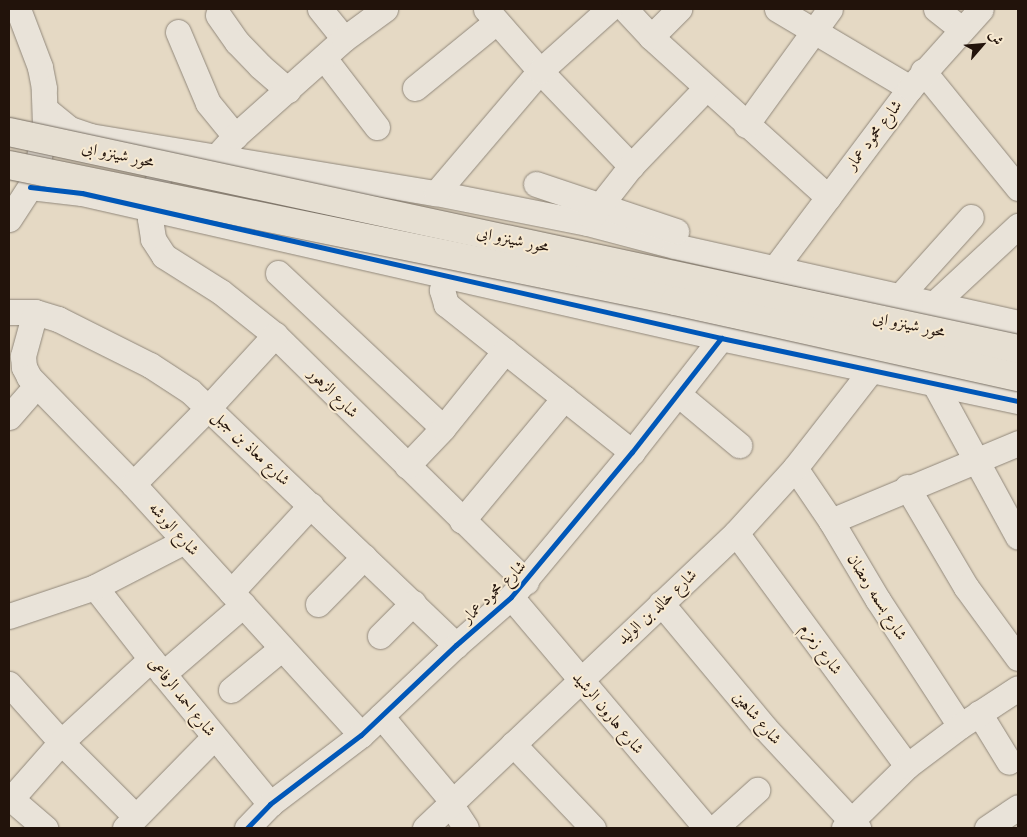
<!DOCTYPE html>
<meta charset="utf-8">
<style>
body{margin:0}
#map{position:relative;width:1027px;height:837px;overflow:hidden;background:#e5d9c4;font-family:Cardo,Amiri,serif}
div>[style]{position:absolute}
.roads{filter:drop-shadow(0 0 1px #91887b) drop-shadow(0 0 1px #91887b)}
.minor>*{height:25px;margin:-12.5px;padding:0 12.5px;transform-origin:12.5px;border-radius:12.5px;background:#e9e3d9}
.bridges{filter:drop-shadow(0 0 1px #766d62) drop-shadow(0 0 1px #766d62)}
.major-bridge>*{height:28px;margin:-14px;padding:0 14px;transform-origin:14px;border-radius:14px;background:#e6dfd2}
.cycleway>*{height:5px;margin:-2.5px;padding:0 2.5px;transform-origin:2.5px;border-radius:2.5px;background:#0057b8}
span{translate:-50% -50%;white-space:nowrap;text-align:center;line-height:1.15;-webkit-text-stroke:4px #f7e9d0;paint-order:stroke}
.street-label{font-size:16px;color:#22130b}
.frame{position:absolute;inset:0;border:10px solid #22130b;pointer-events:none}
.north{position:absolute;left:957px;top:20px;width:50px;height:50px;-webkit-text-stroke:4px #f7e9d0;paint-order:stroke;rotate:63deg;font-size:14px;font-weight:700;line-height:20px;text-align:center;color:#22130b}
.north::after{content:'';display:block;margin:auto;width:18px;height:22px;background:#22130b;clip-path:polygon(50% 0,100% 100%,50% 72%,0 100%)}
</style>
<div id="map">
<div class="roads">
<div class="minor">
<i style="left:320px;top:9px;width:38px;rotate:51deg"></i>
<i style="left:486px;top:9px;width:82px;rotate:48.9deg"></i>
<i style="left:540px;top:71px;width:132px;rotate:46.2deg"></i>
<i style="left:625px;top:9px;width:38px;rotate:47deg"></i>
<i style="left:651px;top:37px;width:239px;rotate:42.1deg"></i>
<i style="left:777px;top:9px;width:155px;rotate:30.7deg"></i>
<i style="left:936px;top:9px;width:33px;rotate:38deg"></i>
<i style="left:218px;top:15px;width:33px;rotate:55deg"></i>
<i style="left:237px;top:42px;width:33px;rotate:46deg"></i>
<i style="left:260px;top:66px;width:37px;rotate:41deg"></i>
<i style="left:178px;top:32px;width:77px;rotate:67.1deg"></i>
<i style="left:208px;top:103px;width:43px;rotate:50.7deg"></i>
<i style="left:651px;top:37px;width:40px;rotate:-45deg"></i>
<i style="left:324px;top:58px;width:87px;rotate:52.5deg"></i>
<i style="left:923px;top:71px;width:151px;rotate:50.9deg"></i>
<i style="left:415px;top:88px;width:104px;rotate:-39.2deg"></i>
<i style="left:45px;top:109px;width:32px;rotate:39deg"></i>
<i style="left:70px;top:129px;width:21px;rotate:19deg"></i>
<i style="left:90px;top:136px;width:351px;rotate:9.4deg"></i>
<i style="left:436px;top:193px;width:154px;rotate:11.2deg"></i>
<i style="left:587px;top:223px;width:90px;rotate:14.8deg"></i>
<i style="left:674px;top:246px;width:353px;rotate:12.6deg"></i>
<i style="left:746px;top:125px;width:143px;rotate:-54.1deg"></i>
<i style="left:164px;top:150px;width:70px;rotate:101.5deg"></i>
<i style="left:150px;top:219px;width:20px;rotate:81deg"></i>
<i style="left:153px;top:239px;width:20px;rotate:57deg"></i>
<i style="left:164px;top:256px;width:67px;rotate:32.3deg"></i>
<i style="left:221px;top:292px;width:69px;rotate:38.5deg"></i>
<i style="left:275px;top:335px;width:352px;rotate:44.5deg"></i>
<i style="left:217px;top:156px;width:27px;rotate:-48deg"></i>
<i style="left:235px;top:136px;width:146px;rotate:-41.7deg"></i>
<i style="left:344px;top:39px;width:51px;rotate:-36.2deg"></i>
<i style="left:536px;top:184px;width:148px;rotate:18.6deg"></i>
<i style="left:30px;top:187px;width:52px;rotate:6.6deg"></i>
<i style="left:82px;top:193px;width:655px;rotate:12.78deg"></i>
<i style="left:721px;top:338px;width:304px;rotate:12deg"></i>
<i style="left:436px;top:193px;width:160px;rotate:-49.6deg"></i>
<i style="left:540px;top:71px;width:93px;rotate:-41.9deg"></i>
<i style="left:591px;top:217px;width:65px;rotate:-51.9deg"></i>
<i style="left:631px;top:166px;width:108px;rotate:-46.1deg"></i>
<i style="left:9px;top:219px;width:38px;rotate:-57deg"></i>
<i style="left:30px;top:187px;width:15px;rotate:-67deg"></i>
<i style="left:36px;top:173px;width:49px;rotate:-79.4deg"></i>
<i style="left:45px;top:125px;width:37px;rotate:-92deg"></i>
<i style="left:44px;top:88px;width:21px;rotate:-101deg"></i>
<i style="left:40px;top:67px;width:62px;rotate:-110.8deg"></i>
<i style="left:775px;top:268px;width:225px;rotate:-53.1deg"></i>
<i style="left:910px;top:88px;width:106px;rotate:-48.1deg"></i>
<i style="left:278px;top:273px;width:226px;rotate:43.2deg"></i>
<i style="left:447px;top:276px;width:15px;rotate:110deg"></i>
<i style="left:442px;top:290px;width:15px;rotate:74deg"></i>
<i style="left:446px;top:304px;width:238px;rotate:38.5deg"></i>
<i style="left:900px;top:296px;width:106px;rotate:-48.1deg"></i>
<i style="left:934px;top:304px;width:115px;rotate:-42.9deg"></i>
<i style="left:9px;top:312px;width:26px"></i>
<i style="left:35px;top:312px;width:24px;rotate:17deg"></i>
<i style="left:58px;top:319px;width:103px;rotate:26.6deg"></i>
<i style="left:150px;top:365px;width:48px;rotate:33deg"></i>
<i style="left:190px;top:391px;width:368px;rotate:43.7deg"></i>
<i style="left:35px;top:312px;width:46px;rotate:105.3deg"></i>
<i style="left:23px;top:356px;width:11px;rotate:85deg"></i>
<i style="left:24px;top:367px;width:11px;rotate:63deg"></i>
<i style="left:29px;top:377px;width:149px;rotate:45.8deg"></i>
<i style="left:133px;top:484px;width:339px;rotate:47.7deg"></i>
<i style="left:934px;top:383px;width:175px;rotate:61.4deg"></i>
<i style="left:678px;top:394px;width:80px;rotate:39.9deg"></i>
<i style="left:9px;top:417px;width:41px;rotate:-48.9deg"></i>
<i style="left:407px;top:466px;width:52px;rotate:-46.5deg"></i>
<i style="left:443px;top:428px;width:99px;rotate:-51.2deg"></i>
<i style="left:795px;top:468px;width:64px;rotate:55.8deg"></i>
<i style="left:831px;top:521px;width:92px;rotate:59.3deg"></i>
<i style="left:878px;top:600px;width:150px;rotate:56.9deg"></i>
<i style="left:133px;top:484px;width:108px;rotate:-45.4deg"></i>
<i style="left:209px;top:407px;width:98px;rotate:-47.5deg"></i>
<i style="left:907px;top:487px;width:116px;rotate:59.5deg"></i>
<i style="left:966px;top:587px;width:88px;rotate:53.8deg"></i>
<i style="left:462px;top:521px;width:160px;rotate:-50.3deg"></i>
<i style="left:831px;top:521px;width:203px;rotate:-22.6deg"></i>
<i style="left:736px;top:533px;width:289px;rotate:53.7deg"></i>
<i style="left:95px;top:587px;width:91px;rotate:52.1deg"></i>
<i style="left:151px;top:659px;width:188px;rotate:50.6deg"></i>
<i style="left:231px;top:592px;width:118px;rotate:-47.4deg"></i>
<i style="left:511px;top:597px;width:302px;rotate:49.8deg"></i>
<i style="left:661px;top:603px;width:163px;rotate:50.2deg"></i>
<i style="left:765px;top:728px;width:137px;rotate:47.1deg"></i>
<i style="left:318px;top:604px;width:66px;rotate:-45.6deg"></i>
<i style="left:9px;top:616px;width:91px;rotate:-18.6deg"></i>
<i style="left:95px;top:587px;width:101px;rotate:-27.1deg"></i>
<i style="left:380px;top:636px;width:47px;rotate:-45deg"></i>
<i style="left:163px;top:674px;width:106px;rotate:-40.8deg"></i>
<i style="left:9px;top:684px;width:78px;rotate:48.1deg"></i>
<i style="left:61px;top:742px;width:105px;rotate:45deg"></i>
<i style="left:231px;top:690px;width:66px;rotate:-39.5deg"></i>
<i style="left:979px;top:713px;width:57px;rotate:58.5deg"></i>
<i style="left:381px;top:716px;width:112px;rotate:50.1deg"></i>
<i style="left:513px;top:744px;width:116px;rotate:46.4deg"></i>
<i style="left:9px;top:797px;width:48px;rotate:40.7deg"></i>
<i style="left:11px;top:799px;width:76px;rotate:-48.7deg"></i>
<i style="left:61px;top:742px;width:122px;rotate:-42.7deg"></i>
<i style="left:451px;top:805px;width:27px;rotate:57deg"></i>
<i style="left:125px;top:828px;width:127px;rotate:-45.6deg"></i>
<i style="left:247px;top:828px;width:33px;rotate:-46deg"></i>
<i style="left:270px;top:804px;width:114px;rotate:-37.2deg"></i>
<i style="left:361px;top:735px;width:131px;rotate:-43.5deg"></i>
<i style="left:456px;top:645px;width:73px;rotate:-41.1deg"></i>
<i style="left:511px;top:597px;width:189px;rotate:-50.2deg"></i>
<i style="left:632px;top:452px;width:145px;rotate:-52deg"></i>
<i style="left:425px;top:828px;width:429px;rotate:-43.5deg"></i>
<i style="left:736px;top:533px;width:88px;rotate:-47.8deg"></i>
<i style="left:795px;top:468px;width:125px;rotate:-52.1deg"></i>
<i style="left:715px;top:828px;width:57px;rotate:-42.1deg"></i>
<i style="left:844px;top:828px;width:88px;rotate:-44.5deg"></i>
<i style="left:907px;top:766px;width:66px;rotate:-37deg"></i>
<i style="left:960px;top:726px;width:69px;rotate:-33.2deg"></i>
<i style="left:987px;top:828px;width:37px;rotate:-34deg"></i>
</div>
</div>
<div class="bridges">
<div class="major-bridge">
<i style="left:9px;top:132px;width:1032px;rotate:12.14deg"></i>
<i style="left:9px;top:165px;width:680px;rotate:11.54deg"></i>
<i style="left:675px;top:301px;width:351px;rotate:12.5deg"></i>
</div>
</div>
<div class="cycleway">
<i style="left:30px;top:187px;width:52px;rotate:6.6deg"></i>
<i style="left:82px;top:193px;width:655px;rotate:12.78deg"></i>
<i style="left:721px;top:338px;width:304px;rotate:12deg"></i>
<i style="left:247px;top:828px;width:33px;rotate:-46deg"></i>
<i style="left:270px;top:804px;width:114px;rotate:-37.2deg"></i>
<i style="left:361px;top:735px;width:131px;rotate:-43.5deg"></i>
<i style="left:456px;top:645px;width:73px;rotate:-41.1deg"></i>
<i style="left:511px;top:597px;width:189px;rotate:-50.2deg"></i>
<i style="left:632px;top:452px;width:145px;rotate:-52deg"></i>
</div>
<div class="street-label">
<span style="left:874px;top:135px;rotate:-53deg">شارع محمود عمار</span>
<span style="left:118px;top:155px;rotate:12deg">محور شينزو ابى</span>
<span style="left:513px;top:240px;rotate:12deg">محور شينزو ابى</span>
<span style="left:909px;top:325px;rotate:12deg">محور شينزو ابى</span>
<span style="left:333px;top:393px;rotate:45deg">شارع الزهور</span>
<span style="left:251px;top:448px;rotate:44deg">شارع معاذ بن جبل</span>
<span style="left:174px;top:529px;rotate:48deg">شارع الورشه</span>
<span style="left:494px;top:592px;rotate:-44deg">شارع محمود عمار</span>
<span style="left:877px;top:597px;rotate:58deg">شارع بسمه رمضان</span>
<span style="left:657px;top:607px;rotate:-43deg">شارع خالد بن الوليد</span>
<span style="left:821px;top:649px;rotate:54deg">شارع زمزم</span>
<span style="left:182px;top:697px;rotate:51deg">شارع احمد الرفاعى</span>
<span style="left:608px;top:713px;rotate:50deg">شارع هارون الرشيد</span>
<span style="left:757px;top:718px;rotate:49deg">شارع شاهين</span>
</div>
<div class="frame"></div>
<div class="north">ش</div>
</div>
